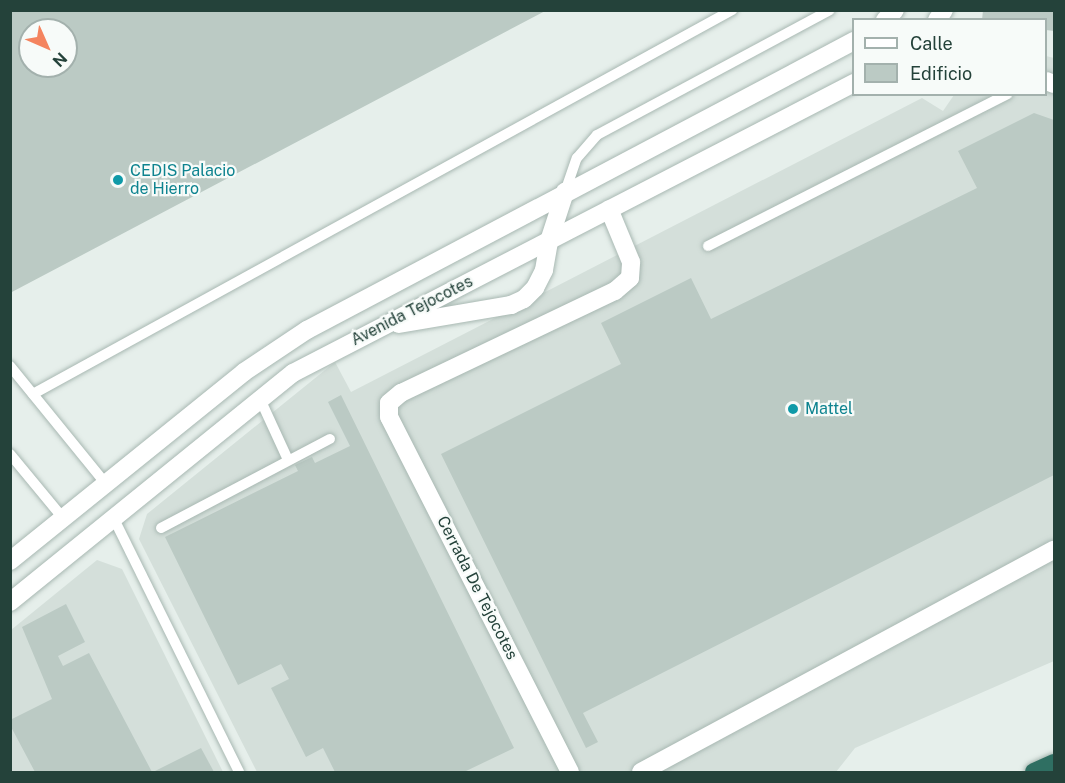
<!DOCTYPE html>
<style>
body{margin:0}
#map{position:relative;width:1065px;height:783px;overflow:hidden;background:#e6efeb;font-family:"Public Sans",sans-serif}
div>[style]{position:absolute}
.built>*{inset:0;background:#d4dfda}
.building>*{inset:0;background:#bbcac4}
.roads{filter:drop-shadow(0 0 2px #a8b8b2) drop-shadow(0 0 2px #a8b8b2)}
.service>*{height:10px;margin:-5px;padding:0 5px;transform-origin:5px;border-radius:5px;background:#fff}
.minor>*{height:18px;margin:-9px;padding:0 9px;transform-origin:9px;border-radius:9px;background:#fff}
.motorway>*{height:18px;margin:-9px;padding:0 9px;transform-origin:9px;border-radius:9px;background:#2f6f62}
.dots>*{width:16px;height:16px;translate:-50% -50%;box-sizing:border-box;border:3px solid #f7fbf9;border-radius:50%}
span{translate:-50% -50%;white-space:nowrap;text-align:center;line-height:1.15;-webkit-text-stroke:4.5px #f7fbf9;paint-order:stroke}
.culture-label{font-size:16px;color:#0d838f}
.left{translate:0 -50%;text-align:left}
.street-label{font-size:16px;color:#24423a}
.frame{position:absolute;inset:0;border:12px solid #24423a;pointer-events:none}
.legend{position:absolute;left:852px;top:18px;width:195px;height:78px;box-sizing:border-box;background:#f7fbf9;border:2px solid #a3b1ad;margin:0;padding:8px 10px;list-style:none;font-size:18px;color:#24423a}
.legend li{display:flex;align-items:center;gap:12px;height:30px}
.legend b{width:30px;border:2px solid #a3b1ad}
.north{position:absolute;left:18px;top:18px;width:60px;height:60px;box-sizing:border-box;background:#f7fbf9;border:2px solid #a3b1ad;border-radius:50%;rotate:135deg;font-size:16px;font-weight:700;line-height:24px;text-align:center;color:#24423a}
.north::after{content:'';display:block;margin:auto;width:21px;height:27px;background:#f4845f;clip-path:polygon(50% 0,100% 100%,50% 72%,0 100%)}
</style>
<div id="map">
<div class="built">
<i style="clip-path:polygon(1046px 56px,1054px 58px,1054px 661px,855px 748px,836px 772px,257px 772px,139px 539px,147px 514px,335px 362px,351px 392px,922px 98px,943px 111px,954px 95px,1046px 94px)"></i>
<i style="clip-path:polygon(97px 560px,122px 569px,223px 772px,11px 772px,11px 630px)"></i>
</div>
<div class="building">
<i style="clip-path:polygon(evenodd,10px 10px,547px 10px,10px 293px,10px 10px,30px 30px,66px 30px,66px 66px,30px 66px,30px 30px)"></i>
<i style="clip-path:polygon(983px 10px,1054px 10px,1054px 31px,1046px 30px,1046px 20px,982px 20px)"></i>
<i style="clip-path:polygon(1034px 113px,1054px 120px,1054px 475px,583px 713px,598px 742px,586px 748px,441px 454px,621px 364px,601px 323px,691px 278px,711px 319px,977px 188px,958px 151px)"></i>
<i style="clip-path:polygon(341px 395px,514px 748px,464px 772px,335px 772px,323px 748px,306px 757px,271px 688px,289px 679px,281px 664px,238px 685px,165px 537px,298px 471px,295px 465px,312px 457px,315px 463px,350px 446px,328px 402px)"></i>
<i style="clip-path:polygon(66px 604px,85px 642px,58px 656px,63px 666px,89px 653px,152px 772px,35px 772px,10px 725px,10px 720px,52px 699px,22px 627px)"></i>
<i style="clip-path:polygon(201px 748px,214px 772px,153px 772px)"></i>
</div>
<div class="roads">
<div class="service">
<i style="left:565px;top:192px;width:36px;rotate:-71deg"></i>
<i style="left:577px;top:158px;width:30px;rotate:-49deg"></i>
<i style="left:597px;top:135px;width:264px;rotate:-28.2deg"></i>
<i style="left:708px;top:246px;width:336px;rotate:-26.9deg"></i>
<i style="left:10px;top:366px;width:152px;rotate:50.9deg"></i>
<i style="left:33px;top:394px;width:798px;rotate:-28.78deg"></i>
<i style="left:260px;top:399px;width:67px;rotate:65.3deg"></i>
<i style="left:10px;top:454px;width:83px;rotate:50.4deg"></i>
<i style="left:114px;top:519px;width:282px;rotate:63.7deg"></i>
<i style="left:161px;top:528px;width:191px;rotate:-27.8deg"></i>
</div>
<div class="minor">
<i style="left:885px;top:20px;width:14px;rotate:-45deg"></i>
<i style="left:937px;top:20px;width:12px;rotate:-55deg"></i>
<i style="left:1046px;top:81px;width:9px;rotate:21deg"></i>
<i style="left:399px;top:324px;width:114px;rotate:-9.6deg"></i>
<i style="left:511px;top:305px;width:14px;rotate:-25deg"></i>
<i style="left:524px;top:299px;width:16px;rotate:-45deg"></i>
<i style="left:535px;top:288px;width:20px;rotate:-63deg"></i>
<i style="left:544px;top:270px;width:29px;rotate:-80deg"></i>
<i style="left:549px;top:241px;width:52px;rotate:-71.9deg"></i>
<i style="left:10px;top:561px;width:301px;rotate:-38.9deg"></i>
<i style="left:244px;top:372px;width:76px;rotate:-33.7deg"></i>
<i style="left:307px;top:330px;width:619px;rotate:-27.85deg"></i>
<i style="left:10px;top:602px;width:364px;rotate:-39deg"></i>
<i style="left:293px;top:373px;width:632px;rotate:-27.34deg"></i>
<i style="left:570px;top:772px;width:398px;rotate:-117deg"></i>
<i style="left:389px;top:417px;width:14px;rotate:-90deg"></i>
<i style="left:389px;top:403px;width:16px;rotate:-40deg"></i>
<i style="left:401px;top:393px;width:237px;rotate:-25.5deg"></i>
<i style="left:615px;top:291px;width:20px;rotate:-41deg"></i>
<i style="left:630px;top:278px;width:16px;rotate:-86deg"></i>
<i style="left:631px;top:262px;width:57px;rotate:-112.5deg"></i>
<i style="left:641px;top:772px;width:469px;rotate:-28.3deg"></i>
</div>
<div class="motorway">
<i style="left:1034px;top:772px;width:22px;rotate:-24deg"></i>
</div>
</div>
<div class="dots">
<i style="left:118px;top:180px;background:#0f9aa8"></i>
<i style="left:793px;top:409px;background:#0f9aa8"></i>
</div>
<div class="culture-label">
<span class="left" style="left:130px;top:180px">CEDIS Palacio<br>de Hierro</span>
<span class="left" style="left:805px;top:409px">Mattel</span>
</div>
<div class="street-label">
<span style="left:412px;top:311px;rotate:-27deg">Avenida Tejocotes</span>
<span style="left:477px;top:588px;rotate:63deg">Cerrada De Tejocotes</span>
</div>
<div class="frame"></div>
<ul class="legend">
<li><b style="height:8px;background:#fff"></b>Calle</li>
<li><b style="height:16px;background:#bbcac4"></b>Edificio</li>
</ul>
<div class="north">N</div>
</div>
